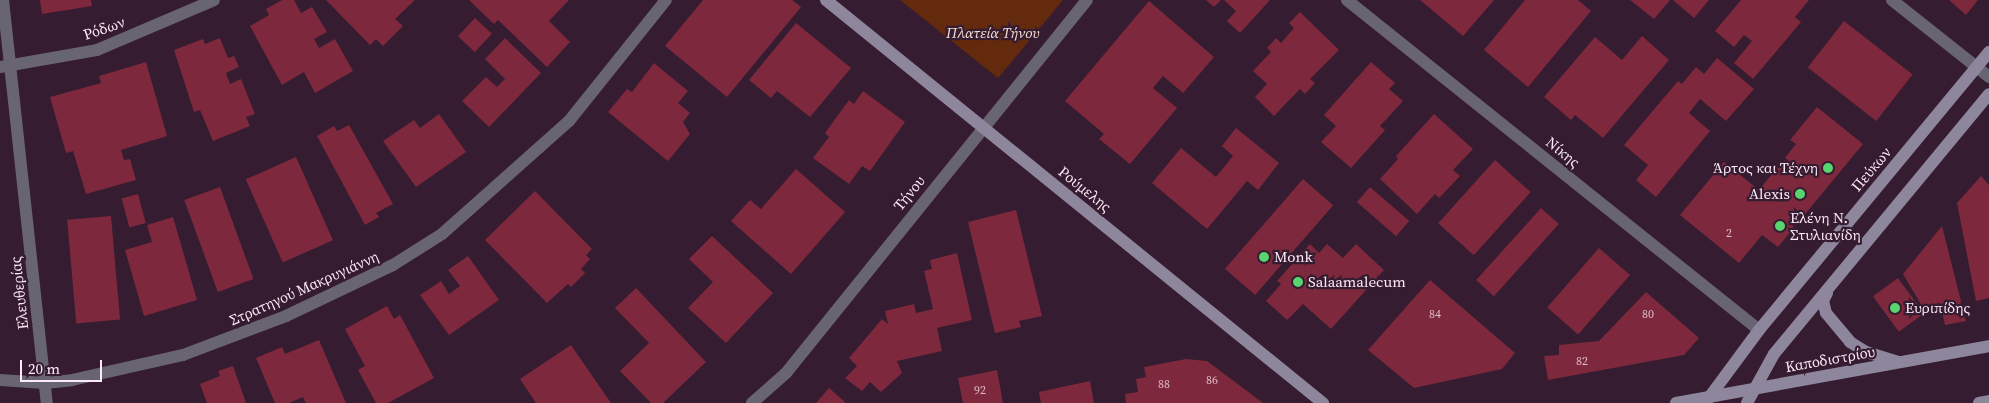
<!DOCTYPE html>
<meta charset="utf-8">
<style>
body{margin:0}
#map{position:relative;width:1989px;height:403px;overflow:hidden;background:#351c30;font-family:"Source Serif 4",serif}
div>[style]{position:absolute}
.green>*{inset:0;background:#632a0e}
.building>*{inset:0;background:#7d283c;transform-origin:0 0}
.street>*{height:12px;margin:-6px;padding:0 6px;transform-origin:6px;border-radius:6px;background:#696472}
.secondary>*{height:12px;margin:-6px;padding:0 6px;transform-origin:6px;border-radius:6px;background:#8e869d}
.dots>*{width:14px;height:14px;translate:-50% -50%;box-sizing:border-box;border:2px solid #351c30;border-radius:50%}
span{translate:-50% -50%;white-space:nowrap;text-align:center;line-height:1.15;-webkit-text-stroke:4.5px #351c30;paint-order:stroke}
.number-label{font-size:12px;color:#dcbac8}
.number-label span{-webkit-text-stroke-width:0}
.street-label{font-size:15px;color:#fceaf7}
.park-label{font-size:15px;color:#f4dcd2;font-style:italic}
.poi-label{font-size:15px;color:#fceaf7}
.right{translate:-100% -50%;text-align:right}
.left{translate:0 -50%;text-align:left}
.scale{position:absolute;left:20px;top:360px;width:82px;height:22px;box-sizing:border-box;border:2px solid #fceaf7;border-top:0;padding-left:6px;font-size:15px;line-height:18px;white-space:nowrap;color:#fceaf7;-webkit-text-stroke:4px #351c30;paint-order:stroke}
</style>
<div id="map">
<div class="green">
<i style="clip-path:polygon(900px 0,1063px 0,998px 78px)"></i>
</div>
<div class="building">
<i style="clip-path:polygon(40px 0,91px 0,92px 6px,42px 14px)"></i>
<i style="clip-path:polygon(282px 0,294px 0,301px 13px,312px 7px,327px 32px,314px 39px,319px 48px,335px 39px,353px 71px,315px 93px,304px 72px,282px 85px,250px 26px,269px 15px,266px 9px)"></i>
<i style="clip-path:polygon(326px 0,415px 0,395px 19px,403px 26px,383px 46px,376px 39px,370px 45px)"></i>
<i style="clip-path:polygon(469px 0,569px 0,549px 21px,570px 42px,547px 67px,498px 20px,494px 24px)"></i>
<i style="clip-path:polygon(703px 0,792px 0,801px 7px,727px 97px,665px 46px)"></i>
<i style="clip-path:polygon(1206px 0,1221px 0,1214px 7px)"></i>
<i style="clip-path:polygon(1224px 0,1270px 0,1240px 33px,1227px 21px,1236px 11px)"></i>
<i style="clip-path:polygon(1420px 0,1494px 0,1463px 36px)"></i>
<i style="clip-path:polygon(1525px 0,1578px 0,1591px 11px,1528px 87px,1484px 50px)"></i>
<i style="clip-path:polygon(1630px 0,1670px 0,1654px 19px)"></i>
<i style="clip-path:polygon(1673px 0,1709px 0,1694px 18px)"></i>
<i style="clip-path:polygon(1741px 0,1809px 0,1795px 17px,1801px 22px,1753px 79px,1734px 63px,1752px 41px,1744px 35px,1734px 47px,1715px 31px)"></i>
<i style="clip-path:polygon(1949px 0,1978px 0,1966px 15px)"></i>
<i style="clip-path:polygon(1149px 1px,1214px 57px,1183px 93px,1163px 76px,1153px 88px,1177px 108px,1130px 164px,1099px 139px,1104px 134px,1065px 101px)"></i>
<i style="clip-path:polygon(1300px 12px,1339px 50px,1310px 79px,1315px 83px,1305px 94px,1300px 89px,1274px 116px,1255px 97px,1267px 84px,1253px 71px,1271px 52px,1267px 48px,1276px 38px,1281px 43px,1294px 28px,1289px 23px)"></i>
<i style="left:475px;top:18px;width:23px;height:25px;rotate:43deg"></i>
<i style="left:1844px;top:21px;width:87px;height:59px;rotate:38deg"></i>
<i style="clip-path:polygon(796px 23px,851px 68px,810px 117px,777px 91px,771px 98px,749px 80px)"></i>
<i style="clip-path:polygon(1642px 36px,1669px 60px,1603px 138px,1575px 115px,1571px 120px,1544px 97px,1595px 37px,1622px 60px)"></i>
<i style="clip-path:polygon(220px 38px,228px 58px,234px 56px,239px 67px,226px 73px,230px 84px,241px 79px,255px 114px,246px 117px,250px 126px,213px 141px,200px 110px,194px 112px,174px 50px,203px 39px,205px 44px)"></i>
<i style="clip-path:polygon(505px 38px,541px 73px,489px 127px,462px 101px,486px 77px,497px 87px,505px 79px,485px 59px)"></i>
<i style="clip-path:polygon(1717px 58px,1754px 89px,1726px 121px,1700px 99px,1689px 113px,1710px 131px,1656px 197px,1636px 180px,1648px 165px,1624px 145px,1678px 81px,1682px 84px,1696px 67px,1704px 74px)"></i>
<i style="clip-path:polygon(146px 62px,167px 136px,121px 150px,124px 160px,130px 159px,136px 180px,86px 194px,73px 151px,66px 153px,50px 97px,101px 83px,99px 76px)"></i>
<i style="clip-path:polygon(1371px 62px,1395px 83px,1389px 89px,1403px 101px,1380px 126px,1385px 130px,1351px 168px,1321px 142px,1336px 126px,1324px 115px)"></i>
<i style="clip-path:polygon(654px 63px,688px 91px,678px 103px,690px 113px,683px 122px,690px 134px,668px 161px,608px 112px,627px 89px,632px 92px)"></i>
<i style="clip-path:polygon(863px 91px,905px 122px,870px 171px,862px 166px,849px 184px,813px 158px,829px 137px,825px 133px,849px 100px,854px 104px)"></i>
<i style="clip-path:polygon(1817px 107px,1863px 144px,1778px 247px,1762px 235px,1739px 263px,1680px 215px,1724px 162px,1759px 190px,1796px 144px,1790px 140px)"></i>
<i style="clip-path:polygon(439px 114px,466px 152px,416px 187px,383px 141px,414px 120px,420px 128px)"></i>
<i style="clip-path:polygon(1434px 114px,1473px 149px,1453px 170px,1460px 176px,1439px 198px,1435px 194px,1417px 214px,1380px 179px,1398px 159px,1396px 156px)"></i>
<i style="clip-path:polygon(349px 125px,393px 204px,376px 213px,379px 217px,365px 225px,317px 136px,334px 126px,337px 131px)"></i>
<i style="clip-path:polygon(1236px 128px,1279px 163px,1258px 190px,1247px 181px,1207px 229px,1152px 183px,1181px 148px,1216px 177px,1233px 156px,1222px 146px)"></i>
<i style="left:296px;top:157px;width:91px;height:55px;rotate:66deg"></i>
<i style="left:1495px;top:160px;width:48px;height:85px;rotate:42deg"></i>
<i style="clip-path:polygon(796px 169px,845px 212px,791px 274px,731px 221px,750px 200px,761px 209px)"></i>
<i style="clip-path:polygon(1981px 176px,1989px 185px,1989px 298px,1976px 301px,1957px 203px)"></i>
<i style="left:1303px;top:179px;width:40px;height:119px;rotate:41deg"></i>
<i style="left:220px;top:187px;width:98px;height:38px;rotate:70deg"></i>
<i style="left:1370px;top:187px;width:52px;height:20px;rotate:41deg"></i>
<i style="clip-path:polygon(535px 191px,592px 249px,586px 255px,590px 259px,581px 269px,585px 273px,571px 287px,568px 284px,547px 303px,485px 240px)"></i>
<i style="left:138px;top:194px;width:30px;height:17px;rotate:75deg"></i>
<i style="left:1541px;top:208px;width:24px;height:97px;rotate:42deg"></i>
<i style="clip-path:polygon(1016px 210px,1042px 316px,1019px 321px,1021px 327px,995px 333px,968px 222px)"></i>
<i style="left:111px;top:216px;width:104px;height:44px;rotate:85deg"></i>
<i style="clip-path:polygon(173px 217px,197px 300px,144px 316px,125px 250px,152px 242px,147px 225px)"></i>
<i style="clip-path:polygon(1942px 226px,1966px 321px,1945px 325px,1940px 303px,1922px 306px,1903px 274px)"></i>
<i style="clip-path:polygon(712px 236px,773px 293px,726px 343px,688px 308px,713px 282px,689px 259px)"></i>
<i style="clip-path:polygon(1310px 244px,1319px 253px,1327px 244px,1343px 258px,1356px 244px,1384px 270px,1331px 329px,1303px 304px,1287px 320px,1266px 301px,1281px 284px,1277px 281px)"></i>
<i style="left:1599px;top:248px;width:41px;height:79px;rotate:41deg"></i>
<i style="clip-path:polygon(957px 253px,972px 320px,937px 328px,942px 351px,897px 361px,902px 373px,881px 392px,870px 382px,862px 391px,845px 378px,857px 366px,849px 358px,882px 319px,888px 324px,885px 311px,914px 304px,916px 313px,933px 309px,924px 271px,932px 269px,930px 260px)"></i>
<i style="clip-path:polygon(468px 256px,499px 300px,449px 335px,420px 295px,441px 281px,449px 294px,460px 286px,448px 270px)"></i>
<i style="left:1898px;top:278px;width:44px;height:31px;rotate:54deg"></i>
<i style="clip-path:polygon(1430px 280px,1515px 353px,1502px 369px,1414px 388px,1368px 350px)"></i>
<i style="clip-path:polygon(636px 288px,706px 362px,663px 403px,651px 403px,620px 371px,649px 343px,615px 308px)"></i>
<i style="clip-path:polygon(1646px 292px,1699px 338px,1684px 355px,1548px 380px,1544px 356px,1559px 355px,1559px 345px,1599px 341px)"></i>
<i style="clip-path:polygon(387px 306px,394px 319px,400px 315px,434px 378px,388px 403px,376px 403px,358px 370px,365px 366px,345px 329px)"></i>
<i style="clip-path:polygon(319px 340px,346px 403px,306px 403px,303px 397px,289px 403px,275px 403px,256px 358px,282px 347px,285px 354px)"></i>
<i style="clip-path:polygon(571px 345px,611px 403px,536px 403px,520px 379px)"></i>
<i style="clip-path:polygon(1186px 359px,1207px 361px,1263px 403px,1126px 403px,1125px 394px,1138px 392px,1136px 379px,1146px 377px,1144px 367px)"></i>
<i style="clip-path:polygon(233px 366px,246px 403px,207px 403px,200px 384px,220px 376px,218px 371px)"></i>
<i style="clip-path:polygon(997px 370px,1003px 403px,963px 403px,958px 378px)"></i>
<i style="clip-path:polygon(1090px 381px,1094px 403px,1041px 403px,1039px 392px)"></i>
<i style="clip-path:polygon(829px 388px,846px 403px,816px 403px)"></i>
</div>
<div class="street">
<i style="left:3px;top:0;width:405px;rotate:83.8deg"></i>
<i style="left:1347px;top:0;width:528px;rotate:38.69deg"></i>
<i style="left:1892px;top:0;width:124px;rotate:38.4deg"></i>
<i style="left:0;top:67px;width:98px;rotate:-9.9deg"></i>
<i style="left:97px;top:50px;width:127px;rotate:-23.1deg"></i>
<i style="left:0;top:380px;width:45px;rotate:3.8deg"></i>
<i style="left:45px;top:383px;width:27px;rotate:-6deg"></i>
<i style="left:72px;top:380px;width:114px;rotate:-12.7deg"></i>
<i style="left:183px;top:355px;width:110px;rotate:-20.7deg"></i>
<i style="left:286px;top:316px;width:119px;rotate:-25.5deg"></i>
<i style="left:393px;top:265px;width:58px;rotate:-32.3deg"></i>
<i style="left:442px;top:234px;width:170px;rotate:-41.7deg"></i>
<i style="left:569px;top:121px;width:155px;rotate:-51.3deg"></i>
<i style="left:752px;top:403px;width:45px;rotate:-41.4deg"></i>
<i style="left:786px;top:373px;width:479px;rotate:-51.1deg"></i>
</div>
<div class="secondary">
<i style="left:826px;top:0;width:640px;rotate:39.04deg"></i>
<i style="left:1827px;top:293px;width:9px;rotate:117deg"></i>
<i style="left:1823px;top:301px;width:12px;rotate:76deg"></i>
<i style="left:1826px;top:313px;width:38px;rotate:50deg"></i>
<i style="left:1850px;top:342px;width:19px;rotate:32deg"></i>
<i style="left:1866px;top:352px;width:34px;rotate:17deg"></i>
<i style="left:1676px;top:403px;width:318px;rotate:-10.3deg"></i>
<i style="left:1705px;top:403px;width:91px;rotate:-53.5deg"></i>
<i style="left:1759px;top:330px;width:361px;rotate:-50.4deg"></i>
<i style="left:1747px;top:403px;width:56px;rotate:-61.1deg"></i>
<i style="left:1774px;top:354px;width:337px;rotate:-50.4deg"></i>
<i style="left:1979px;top:403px;width:10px;rotate:-11deg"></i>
</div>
<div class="dots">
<i style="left:1828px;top:168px;background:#59d56f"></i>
<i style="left:1800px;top:194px;background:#59d56f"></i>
<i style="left:1780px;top:226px;background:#59d56f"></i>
<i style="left:1264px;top:257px;background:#59d56f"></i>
<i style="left:1298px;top:282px;background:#59d56f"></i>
<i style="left:1895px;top:308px;background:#59d56f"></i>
</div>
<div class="number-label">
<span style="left:1729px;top:234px">2</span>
<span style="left:1435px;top:315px">84</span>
<span style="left:1648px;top:315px">80</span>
<span style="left:1582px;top:362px">82</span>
<span style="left:1212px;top:381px">86</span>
<span style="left:1164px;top:385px">88</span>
<span style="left:980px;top:391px">92</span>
</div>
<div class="street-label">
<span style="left:104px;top:28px;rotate:-19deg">Ρόδων</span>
<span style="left:1563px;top:152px;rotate:39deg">Νίκης</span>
<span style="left:1871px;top:169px;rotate:-50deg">Πεύκων</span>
<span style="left:1085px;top:189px;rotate:39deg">Ρούμελης</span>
<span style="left:909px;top:193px;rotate:-51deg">Τήνου</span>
<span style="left:304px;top:288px;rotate:-24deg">Στρατηγού Μακρυγιάννη</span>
<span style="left:19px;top:293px;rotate:-96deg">Ελευθερίας</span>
<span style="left:1830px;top:359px;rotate:-10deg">Καποδιστρίου</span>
</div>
<div class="park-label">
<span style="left:993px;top:33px">Πλατεία Τήνου</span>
</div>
<div class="poi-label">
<span class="right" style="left:1818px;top:168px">Άρτος και Τέχνη</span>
<span class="right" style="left:1790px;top:194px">Alexis</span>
<span class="left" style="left:1790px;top:226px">Ελένη Ν.<br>Στυλιανίδη</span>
<span class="left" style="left:1274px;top:257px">Monk</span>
<span class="left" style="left:1308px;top:282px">Salaamalecum</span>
<span class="left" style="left:1905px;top:308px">Ευριπίδης</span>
</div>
<div class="scale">20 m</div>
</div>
